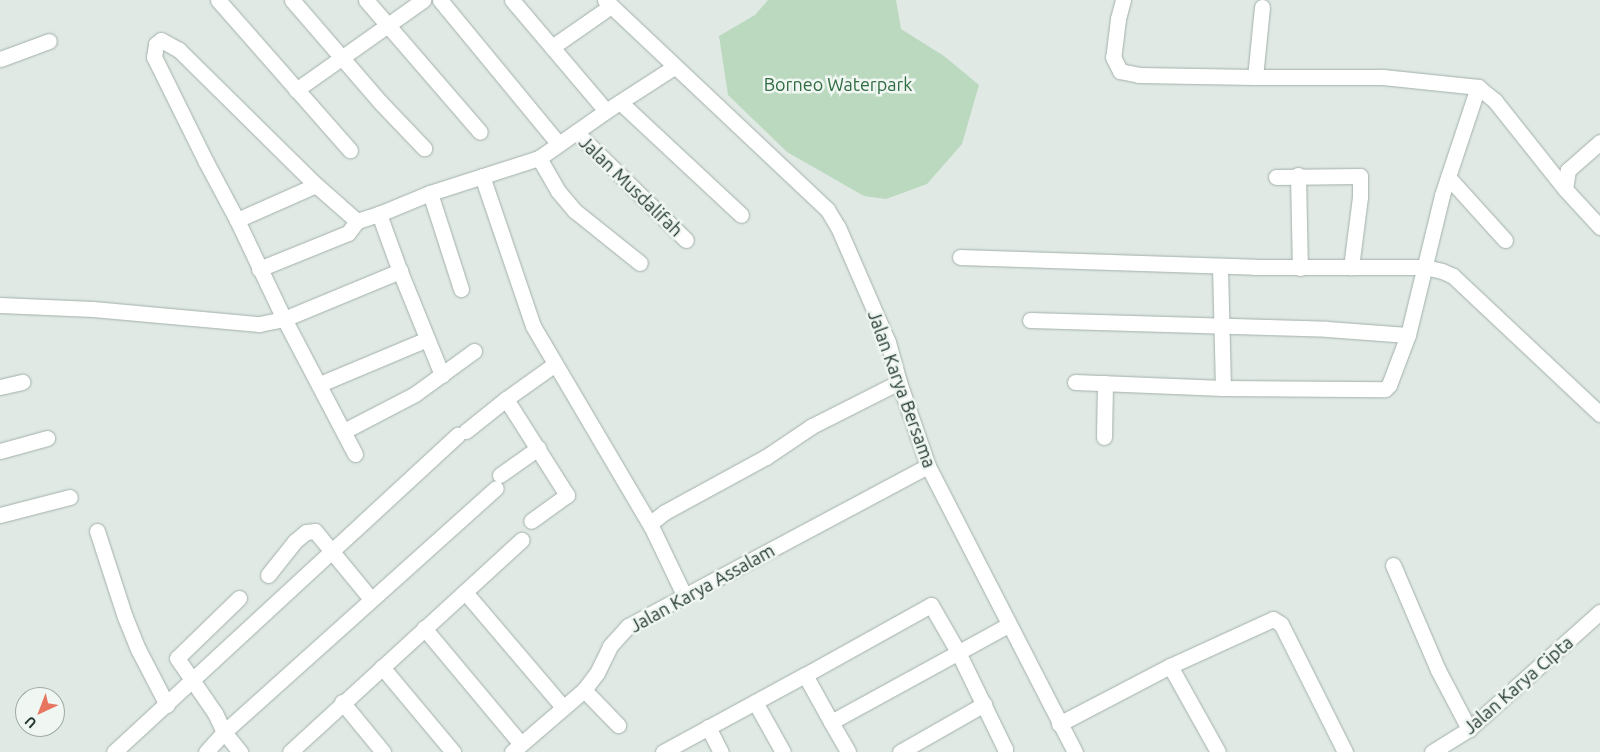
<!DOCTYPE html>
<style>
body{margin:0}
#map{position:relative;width:1600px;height:752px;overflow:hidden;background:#e0e9e4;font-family:Ubuntu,sans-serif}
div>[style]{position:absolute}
.green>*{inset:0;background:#bad9bf}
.roads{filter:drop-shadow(0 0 1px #a3b0aa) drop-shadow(0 0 1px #a3b0aa)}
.minor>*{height:15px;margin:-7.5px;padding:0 7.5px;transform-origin:7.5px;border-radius:7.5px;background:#fff}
span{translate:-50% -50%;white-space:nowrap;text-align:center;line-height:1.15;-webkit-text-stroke:5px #f0f6f2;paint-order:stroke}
.park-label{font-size:18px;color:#2f6c41}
.street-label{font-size:18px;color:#223830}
.north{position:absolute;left:15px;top:687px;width:50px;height:50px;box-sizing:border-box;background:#f0f6f2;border:1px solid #9eaaa4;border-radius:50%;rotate:223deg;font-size:14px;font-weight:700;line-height:20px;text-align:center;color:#223830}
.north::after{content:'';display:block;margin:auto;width:18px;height:22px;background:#e77560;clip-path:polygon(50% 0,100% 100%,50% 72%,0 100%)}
</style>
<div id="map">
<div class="green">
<i style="clip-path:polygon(768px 0,896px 0,901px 29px,944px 56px,979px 85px,962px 144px,927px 184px,886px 199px,864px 196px,787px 152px,728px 95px,719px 36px,755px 15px)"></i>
</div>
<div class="roads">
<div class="minor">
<i style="left:218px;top:0;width:200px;rotate:48.7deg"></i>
<i style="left:292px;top:0;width:135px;rotate:49.2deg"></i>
<i style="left:380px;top:102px;width:64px;rotate:46.3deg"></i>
<i style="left:366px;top:0;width:174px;rotate:49.2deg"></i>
<i style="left:440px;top:0;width:185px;rotate:50.5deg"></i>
<i style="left:512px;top:0;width:145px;rotate:49.7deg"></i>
<i style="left:605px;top:0;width:305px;rotate:43.3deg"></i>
<i style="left:827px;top:209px;width:21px;rotate:59deg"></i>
<i style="left:838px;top:227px;width:125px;rotate:66.5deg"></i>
<i style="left:888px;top:342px;width:41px;rotate:74.6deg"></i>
<i style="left:899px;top:382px;width:89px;rotate:71deg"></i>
<i style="left:928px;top:466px;width:322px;rotate:62.8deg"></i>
<i style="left:1123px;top:0;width:20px;rotate:105deg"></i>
<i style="left:1118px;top:19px;width:38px;rotate:97deg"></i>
<i style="left:1113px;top:57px;width:16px;rotate:63deg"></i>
<i style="left:1120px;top:71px;width:19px;rotate:12deg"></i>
<i style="left:1139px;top:75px;width:116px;rotate:1deg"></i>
<i style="left:1262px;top:7px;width:70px;rotate:95.7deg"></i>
<i style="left:1255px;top:77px;width:128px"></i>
<i style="left:1383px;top:77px;width:96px;rotate:6deg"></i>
<i style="left:552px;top:47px;width:72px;rotate:-34.8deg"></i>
<i style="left:0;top:59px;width:52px;rotate:-20.2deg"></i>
<i style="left:296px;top:90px;width:156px;rotate:-35.3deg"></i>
<i style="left:621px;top:103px;width:164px;rotate:43deg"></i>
<i style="left:576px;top:132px;width:154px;rotate:44.5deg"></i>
<i style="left:1600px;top:142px;width:43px;rotate:138.8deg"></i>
<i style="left:1568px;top:170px;width:19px;rotate:99deg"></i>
<i style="left:1565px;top:189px;width:52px;rotate:47.4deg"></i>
<i style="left:539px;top:158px;width:38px;rotate:60deg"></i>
<i style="left:558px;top:191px;width:26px;rotate:50deg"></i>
<i style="left:575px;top:211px;width:83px;rotate:38.7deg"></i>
<i style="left:1298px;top:175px;width:93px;rotate:88.8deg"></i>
<i style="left:482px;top:176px;width:158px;rotate:71.2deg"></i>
<i style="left:533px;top:326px;width:232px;rotate:59.5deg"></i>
<i style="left:651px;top:526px;width:76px;rotate:64.4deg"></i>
<i style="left:1276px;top:177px;width:84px;rotate:-0.7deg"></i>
<i style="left:1360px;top:176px;width:21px;rotate:90deg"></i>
<i style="left:1360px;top:197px;width:71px;rotate:97.3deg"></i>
<i style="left:1448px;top:177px;width:85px;rotate:47.9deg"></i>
<i style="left:430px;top:193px;width:101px;rotate:72.1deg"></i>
<i style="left:237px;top:220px;width:86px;rotate:-23.9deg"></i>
<i style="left:960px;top:257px;width:295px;rotate:1.9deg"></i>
<i style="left:1255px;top:267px;width:170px"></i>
<i style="left:1425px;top:267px;width:17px;rotate:13deg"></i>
<i style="left:1442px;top:271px;width:12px;rotate:24deg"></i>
<i style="left:1453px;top:276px;width:202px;rotate:43.2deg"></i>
<i style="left:1220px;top:266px;width:122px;rotate:88.6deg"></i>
<i style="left:259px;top:269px;width:96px;rotate:-22deg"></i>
<i style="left:348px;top:233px;width:15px;rotate:-53deg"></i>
<i style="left:357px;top:221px;width:23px;rotate:-18deg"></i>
<i style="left:0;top:305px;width:93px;rotate:2.5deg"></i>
<i style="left:93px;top:309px;width:167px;rotate:5.2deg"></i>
<i style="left:259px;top:324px;width:25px;rotate:-11deg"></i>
<i style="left:284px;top:319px;width:126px;rotate:-22.5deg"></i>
<i style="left:1030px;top:320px;width:297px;rotate:1.7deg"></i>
<i style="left:1327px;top:329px;width:81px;rotate:4.2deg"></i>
<i style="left:442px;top:375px;width:114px;rotate:-112.1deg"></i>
<i style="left:399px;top:269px;width:59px;rotate:-110deg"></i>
<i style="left:379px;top:214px;width:55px;rotate:-22.4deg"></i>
<i style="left:430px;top:193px;width:114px;rotate:-17.8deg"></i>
<i style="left:539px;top:158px;width:82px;rotate:-35deg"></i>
<i style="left:606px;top:111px;width:81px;rotate:-32.9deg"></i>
<i style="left:1075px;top:382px;width:148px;rotate:2.3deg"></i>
<i style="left:1223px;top:388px;width:162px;rotate:0.4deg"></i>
<i style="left:1385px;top:389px;width:6px;rotate:-45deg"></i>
<i style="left:1389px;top:385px;width:53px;rotate:-69.2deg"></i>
<i style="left:1408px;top:335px;width:144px;rotate:-76.3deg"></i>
<i style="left:1442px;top:195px;width:114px;rotate:-71.6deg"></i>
<i style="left:1478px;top:87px;width:22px;rotate:39deg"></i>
<i style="left:1495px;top:101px;width:112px;rotate:51.5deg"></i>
<i style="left:320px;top:384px;width:116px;rotate:-22.8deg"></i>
<i style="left:0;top:387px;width:23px;rotate:-13deg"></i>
<i style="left:506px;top:399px;width:60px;rotate:-35.5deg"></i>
<i style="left:344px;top:431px;width:80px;rotate:-27.5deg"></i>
<i style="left:415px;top:394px;width:73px;rotate:-36.1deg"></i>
<i style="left:466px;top:431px;width:51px;rotate:-38.7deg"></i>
<i style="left:506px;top:399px;width:114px;rotate:57.6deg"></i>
<i style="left:567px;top:495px;width:44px;rotate:144.2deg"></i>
<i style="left:1104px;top:437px;width:54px;rotate:-88.9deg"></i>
<i style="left:0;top:451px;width:49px;rotate:-15.5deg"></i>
<i style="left:355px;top:454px;width:153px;rotate:-117.7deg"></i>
<i style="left:284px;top:319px;width:110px;rotate:-115.4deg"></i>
<i style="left:237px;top:220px;width:66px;rotate:-118.1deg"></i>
<i style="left:206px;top:162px;width:117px;rotate:-116.3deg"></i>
<i style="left:154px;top:57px;width:13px;rotate:-81deg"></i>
<i style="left:156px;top:44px;width:6px;rotate:-39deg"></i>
<i style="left:161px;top:40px;width:21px;rotate:29deg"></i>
<i style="left:179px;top:50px;width:192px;rotate:44.6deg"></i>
<i style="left:316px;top:185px;width:55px;rotate:41.3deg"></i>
<i style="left:500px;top:475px;width:47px;rotate:-35.4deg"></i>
<i style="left:0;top:515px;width:72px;rotate:-14.4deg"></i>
<i style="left:651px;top:526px;width:4px;rotate:-76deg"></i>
<i style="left:652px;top:522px;width:16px;rotate:-38deg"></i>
<i style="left:665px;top:512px;width:115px;rotate:-28.6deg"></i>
<i style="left:766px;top:457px;width:55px;rotate:-34deg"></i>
<i style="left:812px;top:426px;width:97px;rotate:-26.8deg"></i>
<i style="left:97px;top:531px;width:90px;rotate:72deg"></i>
<i style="left:125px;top:617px;width:35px;rotate:68deg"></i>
<i style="left:138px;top:649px;width:63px;rotate:62.6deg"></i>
<i style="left:1393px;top:565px;width:114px;rotate:66.8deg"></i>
<i style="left:1438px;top:670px;width:67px;rotate:62.3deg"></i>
<i style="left:268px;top:575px;width:43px;rotate:-51.5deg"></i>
<i style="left:295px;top:541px;width:14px;rotate:-39deg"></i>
<i style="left:306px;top:532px;width:9px;rotate:-6deg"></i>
<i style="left:315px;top:531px;width:88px;rotate:50.5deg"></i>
<i style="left:465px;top:592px;width:151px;rotate:49.6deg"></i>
<i style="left:239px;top:598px;width:86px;rotate:135.9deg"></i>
<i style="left:177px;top:658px;width:67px;rotate:55.4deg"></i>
<i style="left:215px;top:713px;width:21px;rotate:65deg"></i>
<i style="left:224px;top:732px;width:26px;rotate:51deg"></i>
<i style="left:424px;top:628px;width:151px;rotate:50.1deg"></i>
<i style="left:1170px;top:666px;width:98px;rotate:60.8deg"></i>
<i style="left:382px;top:667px;width:111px;rotate:50.1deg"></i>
<i style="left:805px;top:675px;width:144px;rotate:-29.1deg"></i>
<i style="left:931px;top:605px;width:54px;rotate:60.1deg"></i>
<i style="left:958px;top:652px;width:108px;rotate:64.1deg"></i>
<i style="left:1005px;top:749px;width:3px;rotate:90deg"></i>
<i style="left:584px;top:690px;width:49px;rotate:45.8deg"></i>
<i style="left:342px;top:702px;width:65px;rotate:50.6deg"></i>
<i style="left:755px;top:702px;width:57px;rotate:60.8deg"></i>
<i style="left:831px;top:722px;width:34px;rotate:60deg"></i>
<i style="left:1059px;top:724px;width:125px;rotate:-27.6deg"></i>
<i style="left:1170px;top:666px;width:113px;rotate:-24.5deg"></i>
<i style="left:1273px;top:619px;width:9px;rotate:32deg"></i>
<i style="left:1281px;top:624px;width:143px;rotate:63.4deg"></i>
<i style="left:708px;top:727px;width:28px;rotate:63deg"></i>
<i style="left:114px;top:752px;width:468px;rotate:-42.7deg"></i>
<i style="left:206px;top:752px;width:27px;rotate:-48deg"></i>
<i style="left:224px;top:732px;width:365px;rotate:-41.9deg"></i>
<i style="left:290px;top:752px;width:314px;rotate:-42.5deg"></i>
<i style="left:512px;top:752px;width:95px;rotate:-40.7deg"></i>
<i style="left:584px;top:690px;width:21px;rotate:-53deg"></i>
<i style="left:597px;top:673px;width:30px;rotate:-64deg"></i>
<i style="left:610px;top:646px;width:27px;rotate:-48deg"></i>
<i style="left:628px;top:626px;width:340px;rotate:-28.1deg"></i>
<i style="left:663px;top:752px;width:162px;rotate:-28.5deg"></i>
<i style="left:805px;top:675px;width:54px;rotate:61deg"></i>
<i style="left:831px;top:722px;width:202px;rotate:-28.7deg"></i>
<i style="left:900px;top:752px;width:97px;rotate:-29.7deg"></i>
<i style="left:1432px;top:752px;width:44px;rotate:-31.9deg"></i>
<i style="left:1469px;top:729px;width:176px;rotate:-41.8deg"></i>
</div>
</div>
<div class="park-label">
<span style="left:838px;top:84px">Borneo Waterpark</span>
</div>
<div class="street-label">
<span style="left:631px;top:186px;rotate:44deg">Jalan Musdalifah</span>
<span style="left:902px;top:389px;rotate:70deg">Jalan Karya Bersama</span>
<span style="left:702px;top:588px;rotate:-29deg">Jalan Karya Assalam</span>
<span style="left:1518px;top:685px;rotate:-41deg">Jalan Karya Cipta</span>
</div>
<div class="north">U</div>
</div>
